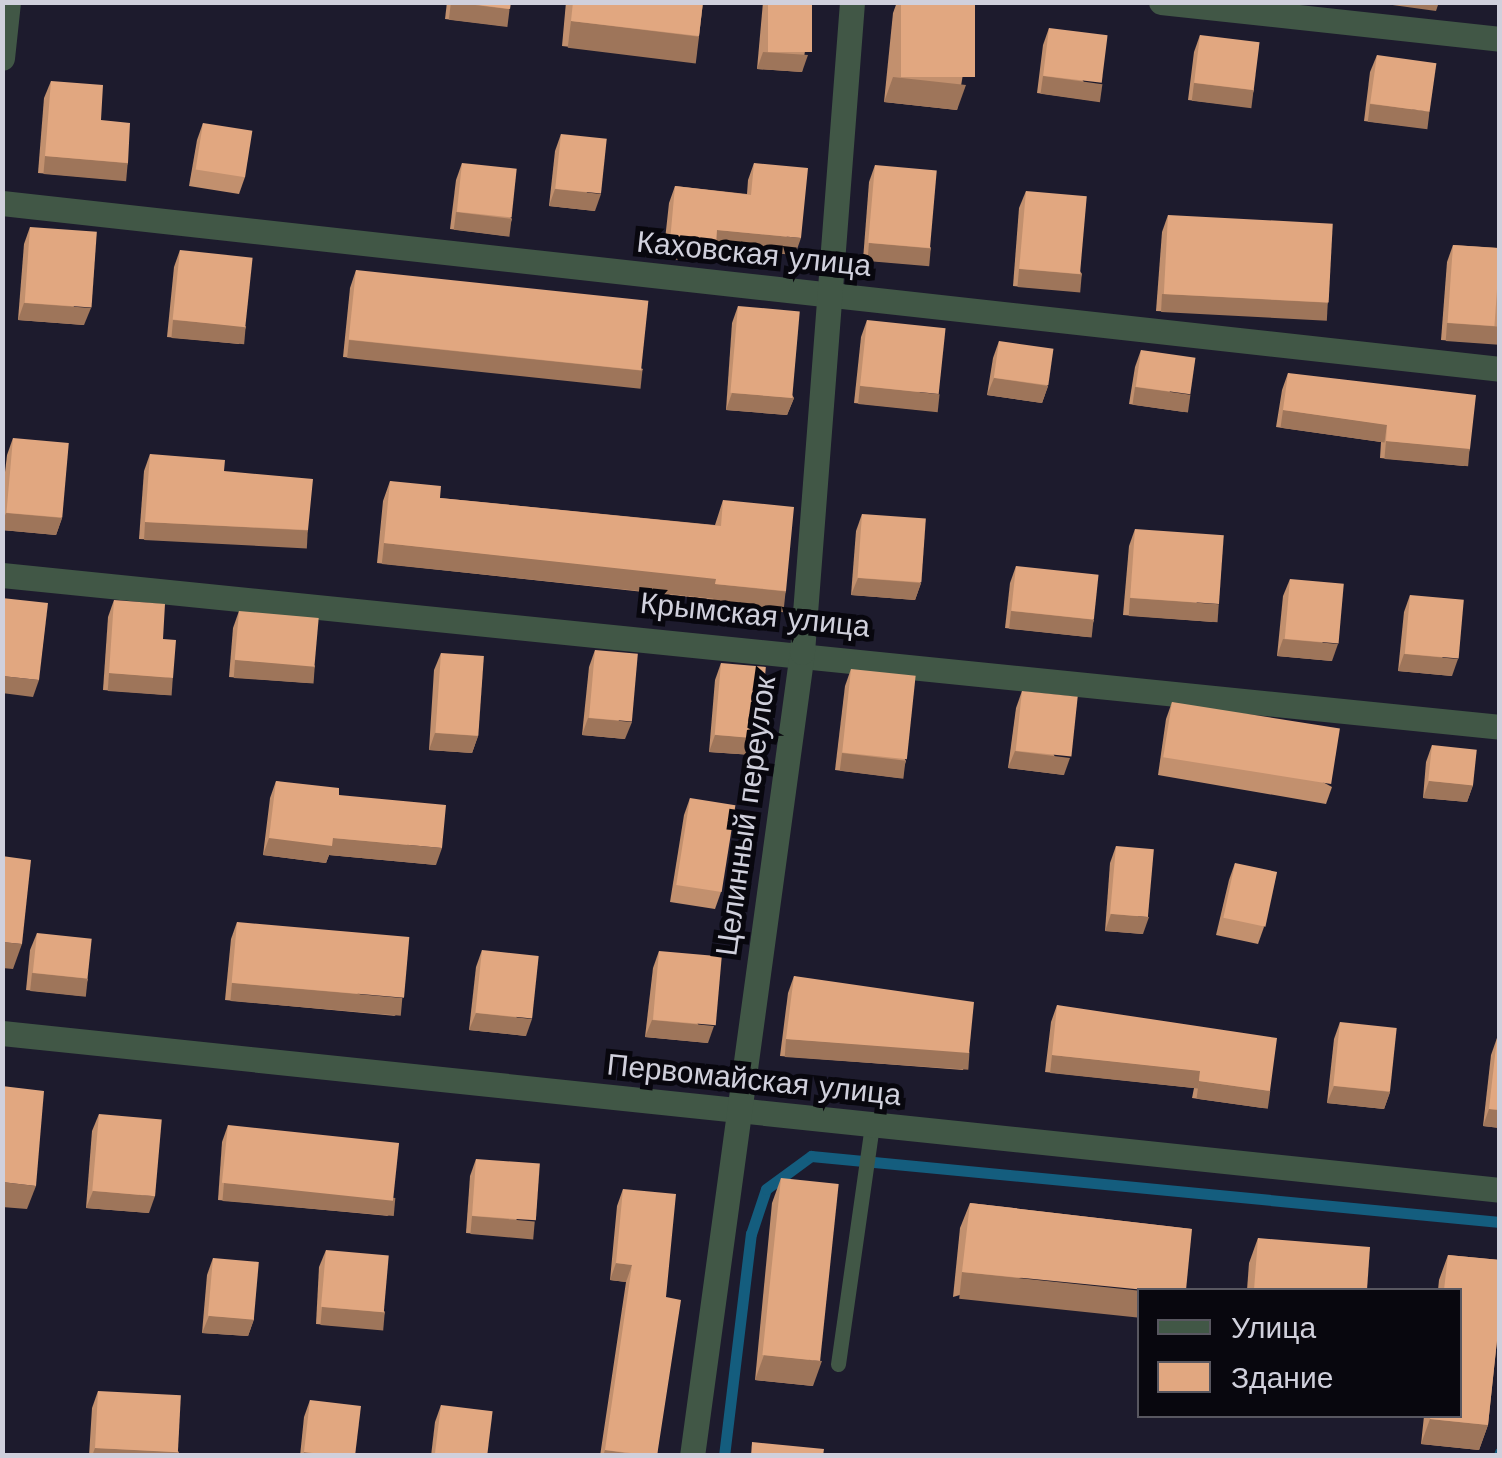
<!DOCTYPE html>
<meta charset="utf-8">
<style>
body{margin:0}
#map{position:relative;width:1502px;height:1458px;overflow:hidden;background:#1d1b2d;font-family:"Work Sans",sans-serif}
div>[style]{position:absolute}
.stream>*{height:11px;margin:-5.5px;padding:0 5.5px;transform-origin:5.5px;border-radius:5.5px;background:#145d7e}
.service>*{height:15px;margin:-7.5px;padding:0 7.5px;transform-origin:7.5px;border-radius:7.5px;background:#415746}
.minor>*{height:25px;margin:-12.5px;padding:0 12.5px;transform-origin:12.5px;border-radius:12.5px;background:#415746}
.wall>*{inset:0;background:#c2906e}
.shaded-wall>*{inset:0;background:#9e755a;transform-origin:0 0}
.building>*{inset:0;background:#e1a780;transform-origin:0 0}
span{translate:-50% -50%;white-space:nowrap;text-align:center;line-height:1.15;-webkit-text-stroke:10px #08070e;paint-order:stroke}
.street-label{font-size:30px;color:#d0d0dc}
.frame{position:absolute;inset:0;border:5px solid #d0d0dc;pointer-events:none}
.legend{position:absolute;left:1137px;top:1288px;width:325px;height:130px;box-sizing:border-box;background:#08070e;border:2px solid #585760;margin:0;padding:12px 18px;list-style:none;font-size:30px;color:#d0d0dc}
.legend li{display:flex;align-items:center;gap:20px;height:50px}
.legend b{width:50px;border:2px solid #585760}
</style>
<div id="map">
<div class="stream">
<i style="left:724px;top:1456px;width:224px;rotate:-83.1deg"></i>
<i style="left:751px;top:1234px;width:47px;rotate:-71.6deg"></i>
<i style="left:766px;top:1189px;width:56px;rotate:-36.3deg"></i>
<i style="left:811px;top:1156px;width:692px;rotate:5.47deg"></i>
<i style="left:1499px;top:1456px;width:4px;rotate:-76deg"></i>
</div>
<div class="service">
<i style="left:838px;top:1364px;width:241px;rotate:-81.9deg"></i>
</div>
<div class="minor">
<i style="left:1161px;top:2px;width:341px;rotate:6.2deg"></i>
<i style="left:2px;top:58px;width:56px;rotate:-83.9deg"></i>
<i style="left:2px;top:203px;width:1507px;rotate:6.32deg"></i>
<i style="left:2px;top:575px;width:1506px;rotate:5.79deg"></i>
<i style="left:2px;top:1033px;width:1506px;rotate:5.98deg"></i>
<i style="left:692px;top:1456px;width:811px;rotate:-82.21deg"></i>
<i style="left:802px;top:652px;width:652px;rotate:-85.6deg"></i>
</div>
<div class="wall">
<i style="clip-path:polygon(447px 2px,511px 2px,504px 26px,445px 19px)"></i>
<i style="clip-path:polygon(566px 2px,703px 2px,699px 36px,690px 61px,562px 46px)"></i>
<i style="clip-path:polygon(763px 2px,812px 2px,802px 72px,757px 69px)"></i>
<i style="clip-path:polygon(897px 2px,975px 2px,957px 110px,884px 102px,893px 13px)"></i>
<i style="clip-path:polygon(1049px 28px,1096px 101px,1037px 93px,1043px 45px)"></i>
<i style="clip-path:polygon(1200px 35px,1254px 90px,1248px 107px,1188px 100px,1194px 52px)"></i>
<i style="clip-path:polygon(1377px 55px,1424px 128px,1364px 121px,1370px 72px)"></i>
<i style="clip-path:polygon(51px 81px,101px 120px,128px 163px,121px 180px,38px 173px,44px 98px)"></i>
<i style="clip-path:polygon(203px 123px,245px 177px,239px 194px,189px 186px,197px 140px)"></i>
<i style="clip-path:polygon(561px 134px,595px 211px,549px 206px,555px 151px)"></i>
<i style="clip-path:polygon(462px 163px,512px 219px,506px 236px,450px 229px,456px 180px)"></i>
<i style="clip-path:polygon(754px 163px,795px 255px,715px 248px,709px 263px,663px 258px,669px 203px,675px 186px,747px 194px,748px 180px)"></i>
<i style="clip-path:polygon(875px 165px,931px 248px,925px 265px,863px 260px,869px 182px)"></i>
<i style="clip-path:polygon(1026px 191px,1082px 274px,1076px 291px,1013px 286px,1019px 208px)"></i>
<i style="clip-path:polygon(1168px 215px,1328px 302px,1322px 319px,1156px 311px,1162px 232px)"></i>
<i style="clip-path:polygon(30px 227px,84px 325px,18px 320px,24px 244px)"></i>
<i style="clip-path:polygon(1453px 245px,1500px 248px,1500px 344px,1441px 340px,1447px 262px)"></i>
<i style="clip-path:polygon(180px 250px,246px 327px,239px 344px,167px 337px,174px 267px)"></i>
<i style="clip-path:polygon(356px 270px,643px 369px,636px 386px,343px 357px,350px 288px)"></i>
<i style="clip-path:polygon(738px 306px,794px 398px,787px 415px,726px 410px,732px 323px)"></i>
<i style="clip-path:polygon(867px 320px,933px 411px,854px 403px,861px 337px)"></i>
<i style="clip-path:polygon(999px 341px,1048px 386px,1042px 403px,987px 395px,993px 358px)"></i>
<i style="clip-path:polygon(1141px 350px,1184px 412px,1129px 404px,1135px 367px)"></i>
<i style="clip-path:polygon(1288px 373px,1470px 449px,1464px 466px,1380px 458px,1381px 442px,1276px 427px,1282px 390px)"></i>
<i style="clip-path:polygon(13px 438px,62px 518px,56px 535px,2px 530px,2px 498px,7px 455px)"></i>
<i style="clip-path:polygon(150px 454px,308px 530px,302px 547px,139px 539px,144px 471px)"></i>
<i style="clip-path:polygon(390px 481px,440px 498px,715px 525px,723px 500px,786px 591px,779px 611px,708px 604px,708px 599px,377px 563px,383px 501px)"></i>
<i style="clip-path:polygon(862px 514px,921px 583px,915px 600px,851px 595px,856px 531px)"></i>
<i style="clip-path:polygon(1135px 529px,1213px 622px,1123px 615px,1129px 546px)"></i>
<i style="clip-path:polygon(1016px 566px,1094px 620px,1088px 637px,1005px 628px,1010px 583px)"></i>
<i style="clip-path:polygon(1290px 579px,1332px 661px,1277px 656px,1283px 596px)"></i>
<i style="clip-path:polygon(1410px 595px,1452px 676px,1398px 671px,1404px 612px)"></i>
<i style="clip-path:polygon(114px 600px,163px 639px,167px 695px,103px 690px,108px 617px)"></i>
<i style="clip-path:polygon(239px 611px,315px 666px,309px 683px,229px 677px,233px 628px)"></i>
<i style="clip-path:polygon(595px 650px,625px 739px,582px 735px,589px 667px)"></i>
<i style="clip-path:polygon(441px 653px,478px 736px,472px 753px,429px 750px,434px 670px)"></i>
<i style="clip-path:polygon(721px 663px,760px 738px,753px 755px,709px 752px,715px 680px)"></i>
<i style="clip-path:polygon(851px 669px,906px 761px,900px 778px,835px 770px,845px 686px)"></i>
<i style="clip-path:polygon(1022px 691px,1064px 775px,1008px 768px,1016px 708px)"></i>
<i style="clip-path:polygon(1172px 702px,1332px 787px,1326px 804px,1158px 775px,1166px 719px)"></i>
<i style="clip-path:polygon(1432px 745px,1473px 785px,1467px 802px,1423px 798px,1426px 762px)"></i>
<i style="clip-path:polygon(276px 781px,339px 795px,436px 865px,329px 855px,326px 863px,263px 855px,270px 798px)"></i>
<i style="clip-path:polygon(690px 798px,721px 892px,715px 909px,670px 902px,684px 815px)"></i>
<i style="clip-path:polygon(1116px 846px,1143px 934px,1105px 931px,1110px 863px)"></i>
<i style="clip-path:polygon(1235px 863px,1264px 927px,1258px 944px,1216px 935px,1229px 880px)"></i>
<i style="clip-path:polygon(237px 922px,396px 1016px,225px 1000px,231px 939px)"></i>
<i style="clip-path:polygon(37px 933px,88px 979px,82px 996px,26px 990px,30px 950px)"></i>
<i style="clip-path:polygon(482px 950px,526px 1036px,469px 1030px,476px 967px)"></i>
<i style="clip-path:polygon(659px 951px,708px 1043px,645px 1037px,653px 968px)"></i>
<i style="clip-path:polygon(794px 976px,969px 1053px,963px 1070px,780px 1056px,788px 993px)"></i>
<i style="clip-path:polygon(1057px 1005px,1270px 1091px,1263px 1108px,1192px 1098px,1194px 1088px,1045px 1072px,1051px 1022px)"></i>
<i style="clip-path:polygon(1340px 1022px,1390px 1092px,1384px 1109px,1327px 1103px,1334px 1039px)"></i>
<i style="clip-path:polygon(1497px 1038px,1500px 1038px,1500px 1128px,1483px 1126px,1491px 1055px)"></i>
<i style="clip-path:polygon(99px 1114px,149px 1213px,86px 1208px,92px 1131px)"></i>
<i style="clip-path:polygon(228px 1125px,389px 1216px,218px 1200px,222px 1142px)"></i>
<i style="clip-path:polygon(476px 1159px,529px 1238px,466px 1233px,470px 1176px)"></i>
<i style="clip-path:polygon(781px 1178px,813px 1386px,755px 1380px,772px 1203px)"></i>
<i style="clip-path:polygon(623px 1189px,666px 1297px,657px 1456px,600px 1456px,626px 1282px,610px 1280px,617px 1206px)"></i>
<i style="clip-path:polygon(970px 1203px,1192px 1229px,953px 1297px,960px 1228px)"></i>
<i style="clip-path:polygon(1258px 1238px,1367px 1290px,1247px 1290px,1249px 1263px)"></i>
<i style="clip-path:polygon(326px 1250px,385px 1312px,379px 1329px,316px 1324px,319px 1267px)"></i>
<i style="clip-path:polygon(1448px 1255px,1500px 1260px,1500px 1312px,1488px 1425px,1479px 1450px,1421px 1444px,1424px 1416px,1460px 1416px,1460px 1290px,1438px 1290px,1439px 1280px)"></i>
<i style="clip-path:polygon(213px 1258px,254px 1319px,248px 1336px,202px 1333px,207px 1275px)"></i>
<i style="clip-path:polygon(98px 1391px,179px 1452px,177px 1456px,89px 1456px,92px 1408px)"></i>
<i style="clip-path:polygon(310px 1400px,355px 1456px,300px 1456px,304px 1417px)"></i>
<i style="clip-path:polygon(441px 1405px,488px 1456px,431px 1456px,435px 1422px)"></i>
</div>
<div class="shaded-wall">
<i style="left:451px;top:2px;width:59px;height:18px;rotate:7deg"></i>
<i style="clip-path:polygon(1371px 2px,1439px 2px,1436px 11px)"></i>
<i style="left:571px;top:21px;width:129px;height:27px;rotate:7deg"></i>
<i style="clip-path:polygon(763px 52px,808px 55px,802px 72px,757px 69px)"></i>
<i style="left:1043px;top:76px;width:60px;height:18px;rotate:8deg"></i>
<i style="clip-path:polygon(893px 77px,966px 85px,957px 110px,884px 102px)"></i>
<i style="left:1194px;top:83px;width:60px;height:18px;rotate:7deg"></i>
<i style="left:1370px;top:104px;width:60px;height:18px;rotate:7deg"></i>
<i style="left:45px;top:156px;width:83px;height:18px;rotate:5deg"></i>
<i style="clip-path:polygon(555px 189px,601px 194px,595px 211px,549px 206px)"></i>
<i style="left:456px;top:212px;width:56px;height:18px;rotate:7deg"></i>
<i style="clip-path:polygon(717px 230px,801px 238px,795px 255px,715px 248px,709px 263px,663px 258px,670px 241px)"></i>
<i style="left:869px;top:243px;width:62px;height:18px;rotate:5deg"></i>
<i style="left:1019px;top:269px;width:63px;height:18px;rotate:5deg"></i>
<i style="left:1162px;top:294px;width:166px;height:18px;rotate:3deg"></i>
<i style="clip-path:polygon(24px 303px,91px 308px,84px 325px,18px 320px)"></i>
<i style="left:173px;top:320px;width:73px;height:18px;rotate:5deg"></i>
<i style="left:1447px;top:323px;width:53px;height:18px;rotate:4deg"></i>
<i style="left:349px;top:340px;width:295px;height:18px;rotate:6deg"></i>
<i style="clip-path:polygon(994px 378px,1048px 386px,1042px 403px,987px 395px)"></i>
<i style="left:860px;top:386px;width:80px;height:18px;rotate:6deg"></i>
<i style="left:1135px;top:387px;width:56px;height:18px;rotate:8deg"></i>
<i style="clip-path:polygon(732px 393px,794px 398px,787px 415px,726px 410px)"></i>
<i style="left:1283px;top:410px;width:105px;height:18px;rotate:8deg"></i>
<i style="left:1386px;top:441px;width:84px;height:18px;rotate:5deg"></i>
<i style="clip-path:polygon(6px 513px,62px 518px,56px 535px,2px 530px,2px 522px)"></i>
<i style="left:145px;top:522px;width:163px;height:18px;rotate:3deg"></i>
<i style="left:384px;top:543px;width:334px;height:21px;rotate:6deg"></i>
<i style="clip-path:polygon(858px 578px,921px 583px,915px 600px,851px 595px)"></i>
<i style="left:715px;top:584px;width:71px;height:21px;rotate:6deg"></i>
<i style="left:1130px;top:598px;width:89px;height:18px;rotate:4deg"></i>
<i style="left:1011px;top:611px;width:83px;height:18px;rotate:6deg"></i>
<i style="clip-path:polygon(1283px 639px,1338px 644px,1332px 661px,1277px 656px)"></i>
<i style="clip-path:polygon(1404px 654px,1458px 659px,1452px 676px,1398px 671px)"></i>
<i style="left:235px;top:660px;width:80px;height:18px;rotate:4deg"></i>
<i style="left:109px;top:673px;width:64px;height:18px;rotate:4deg"></i>
<i style="clip-path:polygon(2px 676px,39px 680px,33px 697px,2px 693px)"></i>
<i style="clip-path:polygon(588px 718px,632px 722px,625px 739px,582px 735px)"></i>
<i style="clip-path:polygon(435px 733px,478px 736px,472px 753px,429px 750px)"></i>
<i style="clip-path:polygon(715px 735px,760px 738px,753px 755px,709px 752px)"></i>
<i style="clip-path:polygon(1015px 751px,1070px 758px,1064px 775px,1008px 768px)"></i>
<i style="left:842px;top:753px;width:64px;height:18px;rotate:7deg"></i>
<i style="clip-path:polygon(1429px 781px,1473px 785px,1467px 802px,1423px 798px)"></i>
<i style="clip-path:polygon(269px 838px,333px 838px,442px 848px,436px 865px,329px 855px,326px 863px,263px 855px)"></i>
<i style="clip-path:polygon(1111px 914px,1149px 917px,1143px 934px,1105px 931px)"></i>
<i style="clip-path:polygon(2px 942px,22px 944px,13px 969px,2px 968px)"></i>
<i style="left:32px;top:973px;width:56px;height:18px;rotate:6deg"></i>
<i style="left:232px;top:983px;width:171px;height:18px;rotate:5deg"></i>
<i style="clip-path:polygon(476px 1013px,532px 1019px,526px 1036px,469px 1030px)"></i>
<i style="clip-path:polygon(652px 1020px,714px 1026px,708px 1043px,645px 1037px)"></i>
<i style="left:786px;top:1039px;width:184px;height:18px;rotate:4deg"></i>
<i style="left:1052px;top:1055px;width:149px;height:18px;rotate:6deg"></i>
<i style="left:1199px;top:1081px;width:72px;height:18px;rotate:8deg"></i>
<i style="clip-path:polygon(1334px 1086px,1390px 1092px,1384px 1109px,1327px 1103px)"></i>
<i style="clip-path:polygon(1489px 1109px,1500px 1110px,1500px 1128px,1483px 1126px)"></i>
<i style="clip-path:polygon(2px 1182px,36px 1186px,27px 1209px,2px 1207px)"></i>
<i style="left:224px;top:1183px;width:172px;height:18px;rotate:5deg"></i>
<i style="clip-path:polygon(93px 1191px,155px 1196px,149px 1213px,86px 1208px)"></i>
<i style="left:472px;top:1216px;width:63px;height:18px;rotate:5deg"></i>
<i style="clip-path:polygon(616px 1263px,632px 1265px,626px 1282px,610px 1280px)"></i>
<i style="left:962px;top:1272px;width:179px;height:27px;rotate:6deg"></i>
<i style="left:322px;top:1307px;width:63px;height:18px;rotate:5deg"></i>
<i style="clip-path:polygon(209px 1316px,254px 1319px,248px 1336px,202px 1333px)"></i>
<i style="clip-path:polygon(764px 1355px,822px 1361px,813px 1386px,755px 1380px)"></i>
<i style="clip-path:polygon(1430px 1419px,1488px 1425px,1479px 1450px,1421px 1444px)"></i>
<i style="clip-path:polygon(95px 1448px,179px 1452px,177px 1456px,92px 1456px)"></i>
<i style="clip-path:polygon(605px 1450px,645px 1456px,603px 1456px)"></i>
<i style="clip-path:polygon(304px 1452px,339px 1456px,303px 1456px)"></i>
</div>
<div class="building">
<i style="clip-path:polygon(456px 2px,511px 2px,510px 9px)"></i>
<i style="clip-path:polygon(573px 2px,703px 2px,699px 36px,571px 21px)"></i>
<i style="left:768px;top:2px;width:44px;height:50px"></i>
<i style="left:901px;top:2px;width:74px;height:75px"></i>
<i style="left:1049px;top:28px;width:59px;height:48px;rotate:7deg"></i>
<i style="left:1200px;top:35px;width:60px;height:48px;rotate:7deg"></i>
<i style="left:1377px;top:55px;width:60px;height:49px;rotate:8deg"></i>
<i style="clip-path:polygon(51px 81px,103px 85px,101px 120px,130px 123px,128px 163px,45px 156px)"></i>
<i style="left:203px;top:123px;width:50px;height:47px;rotate:9deg"></i>
<i style="left:561px;top:134px;width:46px;height:55px;rotate:6deg"></i>
<i style="left:462px;top:163px;width:55px;height:49px;rotate:6deg"></i>
<i style="clip-path:polygon(754px 163px,808px 168px,801px 238px,717px 230px,716px 246px,670px 241px,675px 186px,751px 195px)"></i>
<i style="left:875px;top:165px;width:62px;height:78px;rotate:5deg"></i>
<i style="left:1026px;top:191px;width:61px;height:78px;rotate:5deg"></i>
<i style="left:1168px;top:215px;width:165px;height:79px;rotate:3deg"></i>
<i style="left:30px;top:227px;width:67px;height:76px;rotate:4deg"></i>
<i style="left:1453px;top:245px;width:47px;height:78px;rotate:4deg"></i>
<i style="left:180px;top:250px;width:73px;height:70px;rotate:6deg"></i>
<i style="left:356px;top:270px;width:294px;height:70px;rotate:6deg"></i>
<i style="left:738px;top:306px;width:62px;height:87px;rotate:5deg"></i>
<i style="left:867px;top:320px;width:79px;height:66px;rotate:6deg"></i>
<i style="left:999px;top:341px;width:55px;height:37px;rotate:8deg"></i>
<i style="left:1141px;top:350px;width:55px;height:37px;rotate:8deg"></i>
<i style="clip-path:polygon(1288px 373px,1476px 395px,1470px 449px,1386px 441px,1387px 425px,1283px 410px)"></i>
<i style="left:13px;top:438px;width:56px;height:75px;rotate:5deg"></i>
<i style="clip-path:polygon(150px 454px,225px 460px,224px 471px,313px 479px,308px 530px,145px 522px)"></i>
<i style="clip-path:polygon(390px 481px,441px 486px,440px 498px,721px 526px,723px 500px,794px 507px,786px 591px,715px 584px,716px 579px,384px 543px)"></i>
<i style="left:862px;top:514px;width:64px;height:64px;rotate:4deg"></i>
<i style="left:1135px;top:529px;width:89px;height:69px;rotate:4deg"></i>
<i style="left:1016px;top:566px;width:83px;height:45px;rotate:6deg"></i>
<i style="left:1290px;top:579px;width:54px;height:60px;rotate:5deg"></i>
<i style="left:1410px;top:595px;width:54px;height:59px;rotate:5deg"></i>
<i style="clip-path:polygon(2px 598px,48px 603px,39px 680px,2px 676px)"></i>
<i style="clip-path:polygon(114px 600px,165px 604px,163px 639px,176px 640px,173px 678px,109px 673px)"></i>
<i style="left:239px;top:611px;width:80px;height:49px;rotate:5deg"></i>
<i style="left:595px;top:650px;width:43px;height:68px;rotate:5deg"></i>
<i style="left:441px;top:653px;width:43px;height:80px;rotate:4deg"></i>
<i style="left:721px;top:663px;width:45px;height:72px;rotate:5deg"></i>
<i style="left:851px;top:669px;width:65px;height:84px;rotate:6deg"></i>
<i style="left:1022px;top:691px;width:56px;height:60px;rotate:6deg"></i>
<i style="left:1172px;top:702px;width:170px;height:56px;rotate:9deg"></i>
<i style="left:1432px;top:745px;width:45px;height:36px;rotate:6deg"></i>
<i style="clip-path:polygon(276px 781px,339px 788px,339px 795px,446px 805px,442px 848px,333px 838px,332px 846px,269px 838px)"></i>
<i style="left:690px;top:798px;width:46px;height:88px;rotate:9deg"></i>
<i style="left:1116px;top:846px;width:38px;height:68px;rotate:5deg"></i>
<i style="clip-path:polygon(2px 856px,31px 860px,22px 944px,2px 942px)"></i>
<i style="left:1235px;top:863px;width:43px;height:56px;rotate:12deg"></i>
<i style="left:237px;top:922px;width:173px;height:61px;rotate:5deg"></i>
<i style="left:37px;top:933px;width:55px;height:40px;rotate:6deg"></i>
<i style="left:482px;top:950px;width:57px;height:63px;rotate:6deg"></i>
<i style="left:659px;top:951px;width:63px;height:69px;rotate:5deg"></i>
<i style="clip-path:polygon(794px 976px,974px 1002px,969px 1053px,786px 1039px)"></i>
<i style="clip-path:polygon(1057px 1005px,1277px 1038px,1270px 1091px,1199px 1081px,1200px 1071px,1052px 1055px)"></i>
<i style="left:1340px;top:1022px;width:57px;height:64px;rotate:6deg"></i>
<i style="clip-path:polygon(1497px 1038px,1500px 1038px,1500px 1110px,1489px 1109px)"></i>
<i style="clip-path:polygon(2px 1086px,44px 1091px,36px 1186px,2px 1182px)"></i>
<i style="left:99px;top:1114px;width:63px;height:77px;rotate:5deg"></i>
<i style="left:228px;top:1125px;width:172px;height:58px;rotate:6deg"></i>
<i style="left:476px;top:1159px;width:64px;height:57px;rotate:4deg"></i>
<i style="left:781px;top:1178px;width:58px;height:178px;rotate:6deg"></i>
<i style="clip-path:polygon(623px 1189px,676px 1194px,666px 1297px,681px 1300px,657px 1456px,605px 1450px,632px 1265px,616px 1263px)"></i>
<i style="clip-path:polygon(970px 1203px,1192px 1229px,1186px 1290px,1145px 1290px,962px 1272px)"></i>
<i style="clip-path:polygon(1258px 1238px,1370px 1247px,1367px 1290px,1254px 1290px)"></i>
<i style="left:326px;top:1250px;width:63px;height:57px;rotate:5deg"></i>
<i style="clip-path:polygon(1448px 1255px,1500px 1260px,1500px 1312px,1488px 1425px,1430px 1419px,1431px 1416px,1460px 1416px,1460px 1290px,1444px 1290px)"></i>
<i style="left:213px;top:1258px;width:46px;height:58px;rotate:5deg"></i>
<i style="left:98px;top:1391px;width:83px;height:57px;rotate:3deg"></i>
<i style="clip-path:polygon(310px 1400px,361px 1406px,355px 1456px,339px 1456px,304px 1452px)"></i>
<i style="left:441px;top:1405px;width:52px;height:51px;rotate:7deg"></i>
<i style="clip-path:polygon(752px 1442px,824px 1449px,823px 1456px,751px 1456px)"></i>
</div>
<div class="street-label">
<span style="left:754px;top:254px;rotate:6deg">Каховская улица</span>
<span style="left:755px;top:615px;rotate:6deg">Крымская улица</span>
<span style="left:746px;top:816px;rotate:-82deg">Целинный переулок</span>
<span style="left:754px;top:1080px;rotate:6deg">Первомайская улица</span>
</div>
<div class="frame"></div>
<ul class="legend">
<li><b style="height:12px;background:#415746"></b>Улица</li>
<li><b style="height:28px;background:#e1a780"></b>Здание</li>
</ul>
</div>
